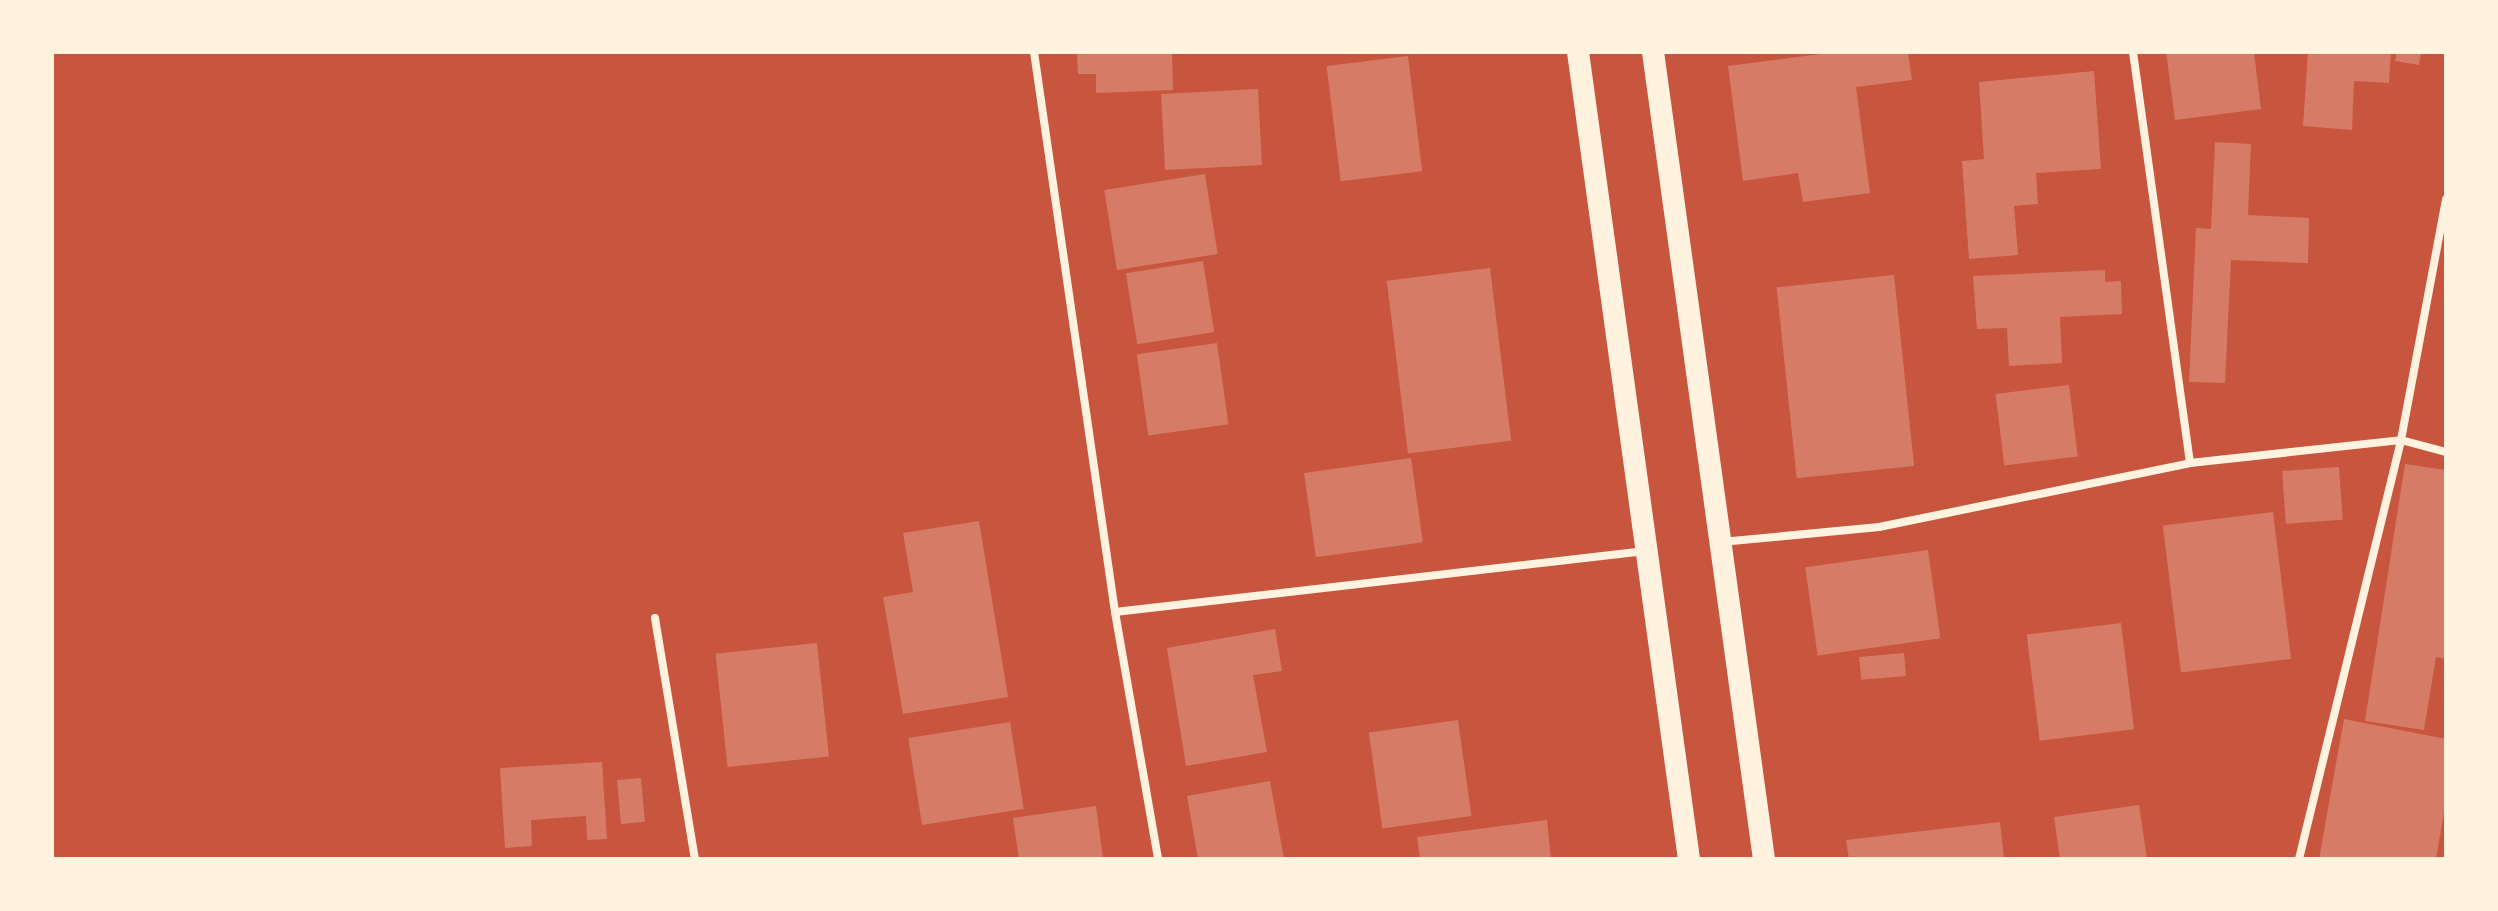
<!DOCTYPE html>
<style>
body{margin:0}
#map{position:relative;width:2498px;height:911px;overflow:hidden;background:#c8553d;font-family:"Noto Sans",sans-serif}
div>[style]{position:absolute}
.building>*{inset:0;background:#d67c66;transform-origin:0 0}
.minor>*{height:8px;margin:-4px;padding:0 4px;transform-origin:4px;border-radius:4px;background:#fff3e0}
.trunk>*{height:22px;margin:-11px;padding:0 11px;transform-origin:11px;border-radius:11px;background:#fff3e0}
span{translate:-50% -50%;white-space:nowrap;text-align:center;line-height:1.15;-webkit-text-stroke:8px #fff3e0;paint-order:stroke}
.frame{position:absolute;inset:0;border:54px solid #fff3e0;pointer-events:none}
</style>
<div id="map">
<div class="building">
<i style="clip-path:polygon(1172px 52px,1173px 90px,1096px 93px,1096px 74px,1078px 74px,1077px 54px)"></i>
<i style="clip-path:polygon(1836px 52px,1908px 52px,1912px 80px,1856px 87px,1870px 193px,1803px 202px,1798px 173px,1743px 181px,1728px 66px)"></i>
<i style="clip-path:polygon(2166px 52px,2254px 52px,2261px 109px,2175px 120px)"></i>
<i style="clip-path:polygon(2308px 52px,2391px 52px,2389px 83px,2354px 81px,2352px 130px,2303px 126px)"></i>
<i style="clip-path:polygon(2397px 52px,2421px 52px,2419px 65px,2395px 61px)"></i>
<i style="left:1408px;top:56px;width:116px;height:82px;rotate:83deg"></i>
<i style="clip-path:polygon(2094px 71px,2101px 169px,2036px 173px,2038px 204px,2014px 206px,2018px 255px,1969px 259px,1962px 161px,1984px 159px,1979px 82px)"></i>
<i style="left:1258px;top:89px;width:76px;height:97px;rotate:87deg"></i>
<i style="clip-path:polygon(2215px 142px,2251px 144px,2248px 215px,2309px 218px,2308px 263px,2231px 260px,2225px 383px,2189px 382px,2196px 228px,2211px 229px)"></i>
<i style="left:1205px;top:174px;width:81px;height:102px;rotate:81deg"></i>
<i style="left:1203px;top:261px;width:72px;height:78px;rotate:81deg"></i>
<i style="left:1490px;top:268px;width:174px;height:104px;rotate:83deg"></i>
<i style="clip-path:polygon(2105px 270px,2105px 282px,2121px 281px,2122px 314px,2060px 317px,2062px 363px,2009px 366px,2007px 328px,1977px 329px,1973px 276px)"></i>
<i style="left:1894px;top:275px;width:192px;height:118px;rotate:84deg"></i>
<i style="left:1217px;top:343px;width:82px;height:81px;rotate:82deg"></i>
<i style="left:2069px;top:385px;width:72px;height:74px;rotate:83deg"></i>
<i style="left:1411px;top:458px;width:85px;height:108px;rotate:82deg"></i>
<i style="clip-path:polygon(2405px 464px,2446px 470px,2446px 659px,2436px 657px,2424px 730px,2365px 721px)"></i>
<i style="left:2339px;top:467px;width:53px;height:57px;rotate:86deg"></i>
<i style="left:2273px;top:512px;width:148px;height:111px;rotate:83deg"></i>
<i style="clip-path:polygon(979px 521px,1008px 697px,903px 714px,883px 597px,913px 592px,903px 533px)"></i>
<i style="left:1928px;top:550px;width:89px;height:124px;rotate:82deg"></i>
<i style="left:2121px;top:623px;width:107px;height:95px;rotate:83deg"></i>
<i style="clip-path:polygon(1275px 629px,1282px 671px,1253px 675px,1267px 752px,1186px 766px,1167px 648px)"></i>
<i style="left:817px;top:643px;width:114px;height:102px;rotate:84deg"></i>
<i style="left:1904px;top:653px;width:23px;height:45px;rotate:85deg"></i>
<i style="clip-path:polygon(2344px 719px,2446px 739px,2446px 801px,2436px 859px,2319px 859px)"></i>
<i style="left:1458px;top:720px;width:97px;height:90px;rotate:82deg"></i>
<i style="left:1010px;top:722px;width:88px;height:103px;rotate:81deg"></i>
<i style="clip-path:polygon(602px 762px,607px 839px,587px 840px,586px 816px,531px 820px,532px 846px,505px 848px,500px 768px)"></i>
<i style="left:641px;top:778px;width:44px;height:24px;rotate:85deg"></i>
<i style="clip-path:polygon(1270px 781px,1284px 859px,1198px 859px,1187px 796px)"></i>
<i style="clip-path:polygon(2139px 805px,2147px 859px,2060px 859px,2054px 817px)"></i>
<i style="clip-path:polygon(1096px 806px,1103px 859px,1019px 859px,1013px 818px)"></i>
<i style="clip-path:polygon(1547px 820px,1551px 859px,1420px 859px,1417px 837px)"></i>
<i style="clip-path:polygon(2000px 822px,2004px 859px,1849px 859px,1846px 840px)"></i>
</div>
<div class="minor">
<i style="left:1034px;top:52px;width:566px;rotate:81.77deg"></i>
<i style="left:1115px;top:612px;width:251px;rotate:80.1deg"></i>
<i style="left:2133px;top:52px;width:415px;rotate:82.1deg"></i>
<i style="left:1721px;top:542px;width:159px;rotate:-5.4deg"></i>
<i style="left:1879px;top:527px;width:318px;rotate:-11.6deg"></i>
<i style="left:2190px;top:463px;width:212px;rotate:-6.2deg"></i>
<i style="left:2401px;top:440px;width:47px;rotate:14.9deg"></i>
<i style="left:1115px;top:612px;width:534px;rotate:-6.55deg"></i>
<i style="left:655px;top:618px;width:244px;rotate:80.6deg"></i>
<i style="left:2299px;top:859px;width:431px;rotate:-76.3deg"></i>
<i style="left:2401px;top:440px;width:245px;rotate:-79.4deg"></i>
</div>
<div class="trunk">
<i style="left:1578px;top:52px;width:815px;rotate:82.17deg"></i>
<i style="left:1653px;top:52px;width:815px;rotate:82.17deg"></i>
</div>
<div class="frame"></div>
</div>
